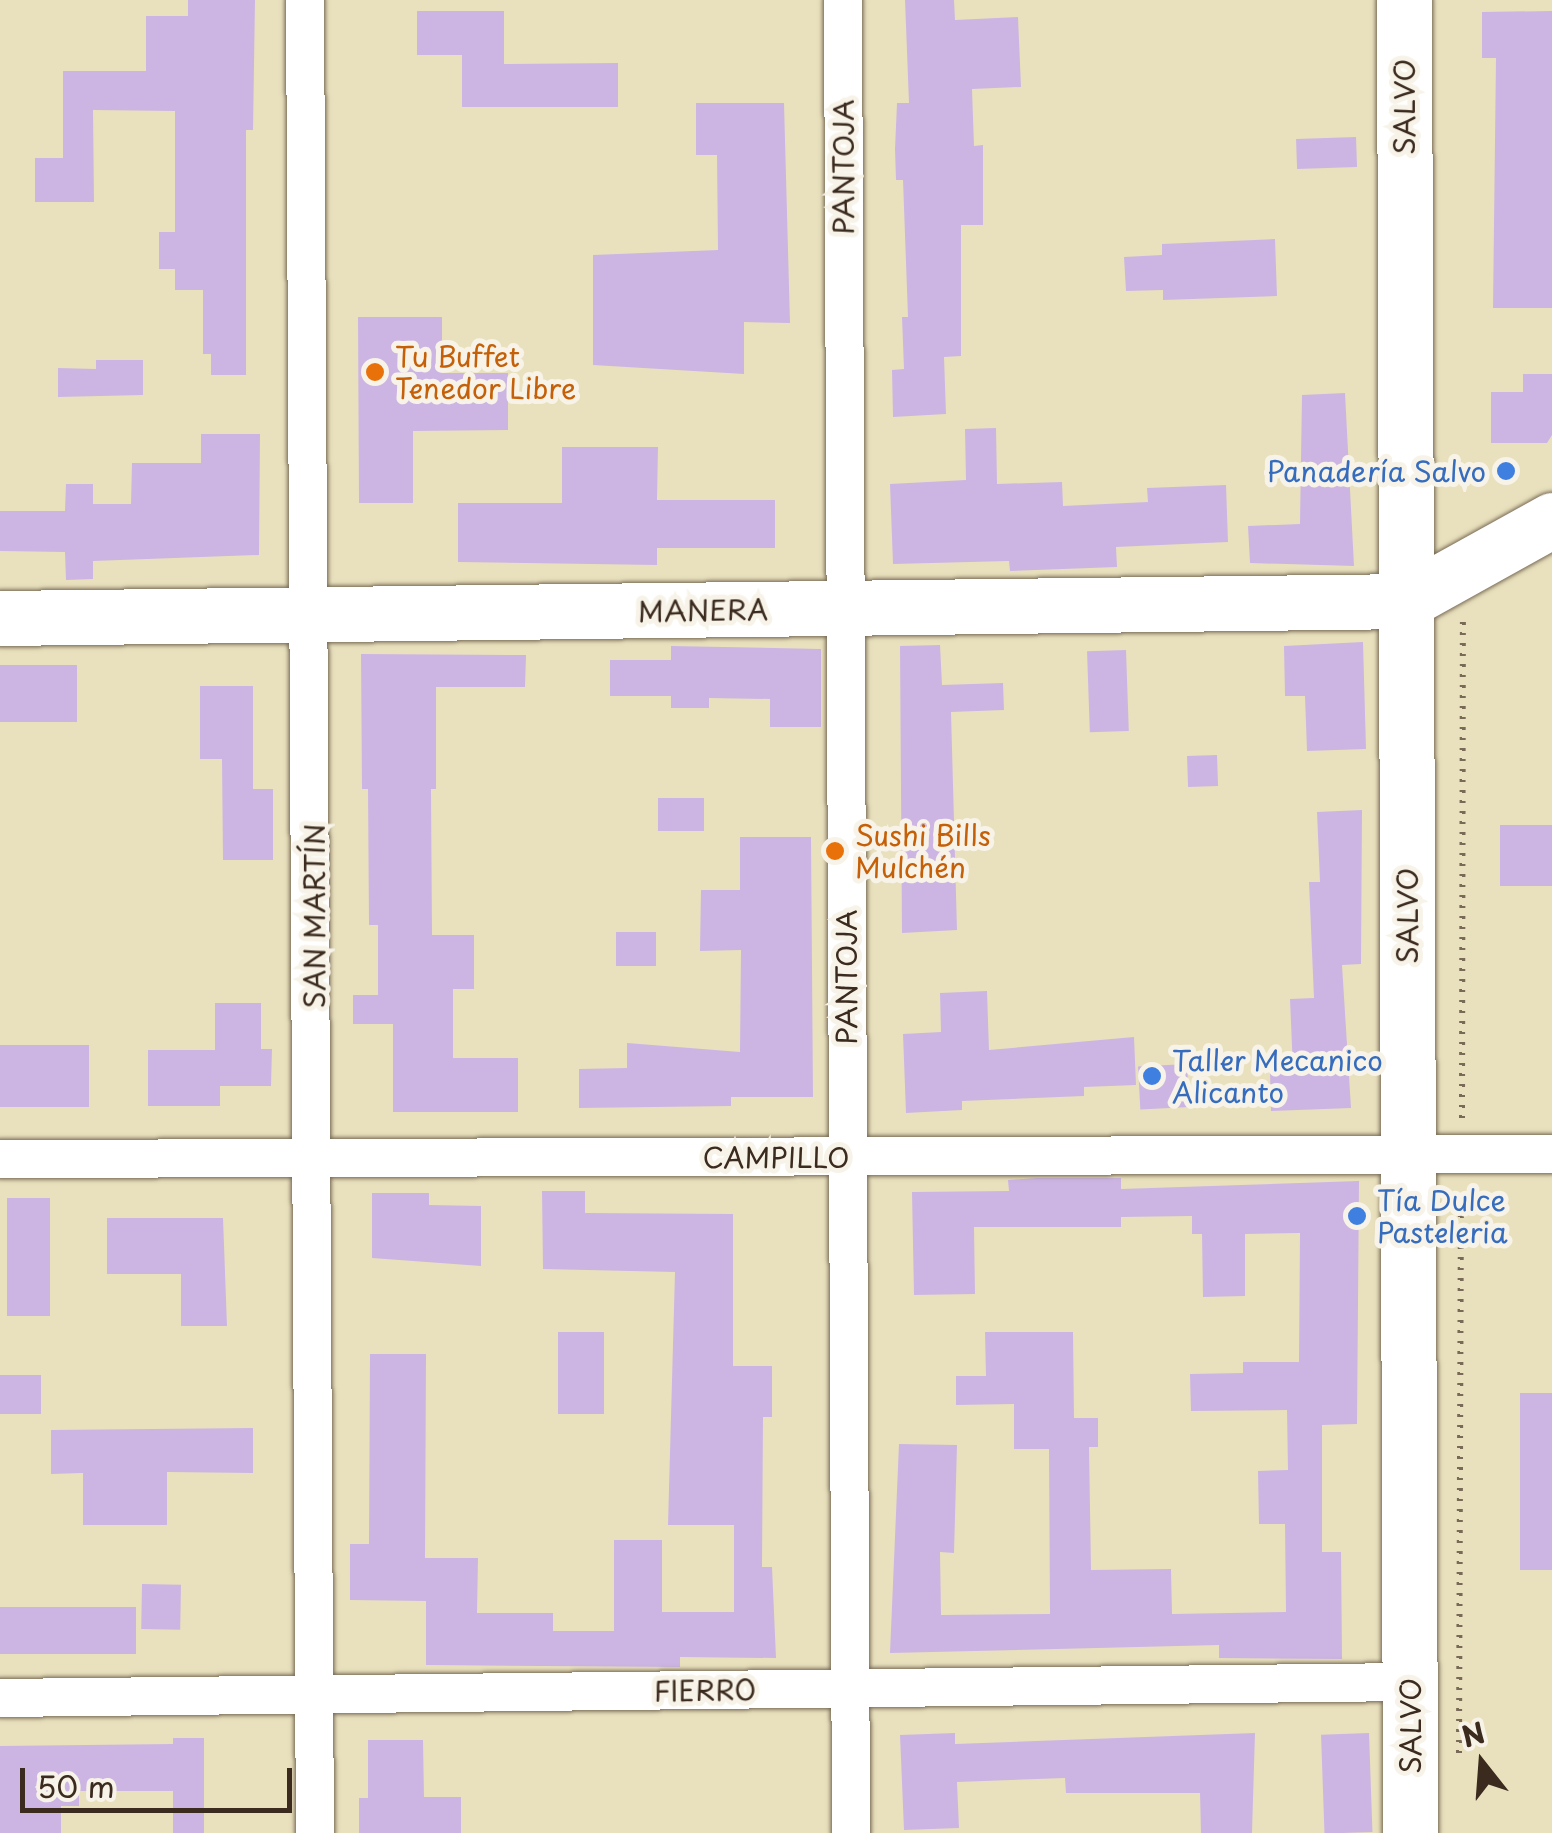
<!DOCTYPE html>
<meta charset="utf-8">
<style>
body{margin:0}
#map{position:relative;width:1552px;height:1833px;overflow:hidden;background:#e9e1bd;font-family:"Playpen Sans",sans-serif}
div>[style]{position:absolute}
.building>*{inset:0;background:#ccb5e3;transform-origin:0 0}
.path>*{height:6px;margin-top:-3px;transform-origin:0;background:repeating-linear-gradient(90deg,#786a56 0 2.5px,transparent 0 10.5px)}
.roads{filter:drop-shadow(0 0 2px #786a56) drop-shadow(0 0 2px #786a56)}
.minor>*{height:38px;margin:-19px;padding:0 19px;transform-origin:19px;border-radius:19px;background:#fff}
.secondary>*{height:55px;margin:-27.5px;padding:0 27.5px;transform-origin:27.5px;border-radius:27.5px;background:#fff}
.dots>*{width:28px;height:28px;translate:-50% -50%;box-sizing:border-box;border:5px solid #f7f3e8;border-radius:50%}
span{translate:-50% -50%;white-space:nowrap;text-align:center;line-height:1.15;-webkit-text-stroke:10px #f7f3e8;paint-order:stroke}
.street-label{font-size:28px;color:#3b2a1e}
.food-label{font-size:28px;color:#c56008}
.left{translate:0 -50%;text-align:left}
.shop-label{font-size:28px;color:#366cbe}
.right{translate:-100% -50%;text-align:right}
.north{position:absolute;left:1432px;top:1713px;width:100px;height:100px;-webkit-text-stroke:8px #f7f3e8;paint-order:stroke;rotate:343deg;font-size:28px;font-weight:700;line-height:40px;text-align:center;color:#3b2a1e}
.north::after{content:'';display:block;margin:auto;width:35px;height:45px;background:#3b2a1e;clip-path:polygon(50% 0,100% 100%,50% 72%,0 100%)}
.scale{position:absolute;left:20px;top:1768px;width:272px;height:45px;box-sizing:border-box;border:5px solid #3b2a1e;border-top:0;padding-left:12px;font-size:30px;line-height:35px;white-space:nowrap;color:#3b2a1e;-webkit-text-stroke:8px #f7f3e8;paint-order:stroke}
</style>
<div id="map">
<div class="building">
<i style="clip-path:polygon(188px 0,255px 0,253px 130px,246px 130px,246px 375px,211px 375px,211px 354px,203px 354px,203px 290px,175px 290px,175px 269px,159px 269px,159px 232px,175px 232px,175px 111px,93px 110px,94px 202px,35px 202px,35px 158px,63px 158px,63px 71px,146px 71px,146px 16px,188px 16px)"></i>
<i style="clip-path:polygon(905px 0,954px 0,955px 20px,1018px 17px,1021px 87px,972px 89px,974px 146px,983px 145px,983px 225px,961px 225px,961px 356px,944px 357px,946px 414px,893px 417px,892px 370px,904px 369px,902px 317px,908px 317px,903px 180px,896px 180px,895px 149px,897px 103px,909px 103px)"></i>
<i style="clip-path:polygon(417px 11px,504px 11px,504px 64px,618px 63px,618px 107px,462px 107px,462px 55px,417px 55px)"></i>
<i style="clip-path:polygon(1552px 11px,1552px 308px,1493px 308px,1496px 58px,1482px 58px,1482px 12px)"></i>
<i style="clip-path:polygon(696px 103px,784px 103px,790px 323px,744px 322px,744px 374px,593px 365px,593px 255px,718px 250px,717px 155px,696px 155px)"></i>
<i style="left:1356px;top:137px;width:30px;height:60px;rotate:88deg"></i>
<i style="clip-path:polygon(1275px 239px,1277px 296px,1163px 300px,1163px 290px,1126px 291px,1124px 257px,1162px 255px,1162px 244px)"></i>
<i style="clip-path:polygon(358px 317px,442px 317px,442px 373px,508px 373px,508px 430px,413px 431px,413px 503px,359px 503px)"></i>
<i style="clip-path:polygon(96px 360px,143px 360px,143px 395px,58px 397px,58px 368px,96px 369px)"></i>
<i style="clip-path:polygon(1523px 374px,1552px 374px,1552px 435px,1547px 443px,1491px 443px,1491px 392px,1523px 392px)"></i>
<i style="clip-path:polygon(1345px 393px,1354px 566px,1250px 563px,1248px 526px,1300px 524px,1302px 395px)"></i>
<i style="clip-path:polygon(996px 428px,997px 484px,1062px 482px,1063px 506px,1148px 502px,1147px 488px,1226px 485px,1228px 542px,1116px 547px,1117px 567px,1010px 571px,1009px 561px,893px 564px,890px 484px,966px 480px,965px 429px)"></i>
<i style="clip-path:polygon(201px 434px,260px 434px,259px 555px,93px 561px,93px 579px,66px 580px,65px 552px,0 551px,0 511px,65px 511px,66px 484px,93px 484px,93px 504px,131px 504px,132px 463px,201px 463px)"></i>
<i style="clip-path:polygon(562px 447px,658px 447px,657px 500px,775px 500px,775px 548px,657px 548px,657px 565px,458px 562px,458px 503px,562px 503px)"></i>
<i style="clip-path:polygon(1363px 642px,1366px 749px,1307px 751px,1305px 696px,1285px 696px,1284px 646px)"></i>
<i style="clip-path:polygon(940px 645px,942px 685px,1003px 683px,1004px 710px,951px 712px,957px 930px,902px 933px,900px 646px)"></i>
<i style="clip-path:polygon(671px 646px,821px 649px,821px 727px,770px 727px,770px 699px,709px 698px,709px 708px,671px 708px,671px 696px,610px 696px,610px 660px,671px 660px)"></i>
<i style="left:1126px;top:650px;width:81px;height:39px;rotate:88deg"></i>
<i style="clip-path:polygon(361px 654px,526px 655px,525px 687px,436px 687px,436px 789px,431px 789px,432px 935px,474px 935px,474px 989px,453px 989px,453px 1058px,518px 1058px,518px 1112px,393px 1112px,393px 1024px,353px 1024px,353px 995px,378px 995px,378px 925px,369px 925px,368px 789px,362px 789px)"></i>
<i style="left:77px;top:665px;width:57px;height:77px;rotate:90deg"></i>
<i style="clip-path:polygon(200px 686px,253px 686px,253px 789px,273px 789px,273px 860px,223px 860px,222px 759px,200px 759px)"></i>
<i style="left:1217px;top:755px;width:31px;height:30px;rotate:88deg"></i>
<i style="left:658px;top:798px;width:46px;height:33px"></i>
<i style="clip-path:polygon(1362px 810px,1361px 964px,1342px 965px,1351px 1108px,1271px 1111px,1270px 1071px,1293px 1070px,1290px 999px,1314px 998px,1309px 882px,1320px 882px,1317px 812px)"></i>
<i style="left:1500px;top:825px;width:52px;height:61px"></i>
<i style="clip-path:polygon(740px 837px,811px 837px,813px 1097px,731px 1097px,731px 1106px,579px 1108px,579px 1069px,627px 1068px,627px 1043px,740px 1052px,741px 950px,700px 951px,701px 890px,740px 890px)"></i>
<i style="left:616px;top:932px;width:40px;height:34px"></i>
<i style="clip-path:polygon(987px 991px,989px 1050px,1134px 1037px,1136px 1085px,1084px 1087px,1084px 1096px,962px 1101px,962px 1110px,906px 1113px,903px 1034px,941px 1032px,940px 993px)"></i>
<i style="clip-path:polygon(215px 1003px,261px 1003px,261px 1049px,272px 1049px,271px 1086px,220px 1086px,220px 1106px,148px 1106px,148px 1050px,215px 1050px)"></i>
<i style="left:89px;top:1045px;width:62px;height:89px;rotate:90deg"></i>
<i style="left:1187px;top:1064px;width:43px;height:49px;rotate:87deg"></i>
<i style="clip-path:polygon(1037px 1178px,1121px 1178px,1121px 1189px,1359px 1181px,1357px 1424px,1322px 1425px,1322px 1552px,1341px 1552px,1342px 1659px,1219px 1658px,1219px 1645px,890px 1653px,899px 1444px,957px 1445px,954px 1553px,940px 1552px,941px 1615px,1050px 1614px,1049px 1449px,1014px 1449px,1014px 1404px,956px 1405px,956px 1376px,986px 1376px,985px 1332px,1073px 1332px,1074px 1418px,1098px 1418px,1098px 1447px,1089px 1447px,1091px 1570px,1171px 1569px,1172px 1614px,1286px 1612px,1285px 1524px,1259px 1524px,1258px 1471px,1288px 1470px,1287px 1410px,1191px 1411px,1190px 1374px,1243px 1373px,1243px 1362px,1299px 1362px,1300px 1233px,1245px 1234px,1245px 1296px,1203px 1297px,1202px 1234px,1192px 1234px,1192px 1216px,1121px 1217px,1121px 1227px,974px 1227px,975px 1294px,914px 1295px,912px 1192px,1009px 1191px,1008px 1180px)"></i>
<i style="clip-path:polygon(542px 1191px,585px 1191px,585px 1213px,733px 1214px,733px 1366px,772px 1366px,772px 1417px,763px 1417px,762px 1567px,772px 1567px,776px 1658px,680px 1657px,680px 1667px,426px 1665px,426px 1601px,350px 1600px,350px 1544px,369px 1544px,370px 1354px,426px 1354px,425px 1558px,478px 1558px,477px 1613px,553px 1613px,553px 1631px,614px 1631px,614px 1540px,662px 1540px,662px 1612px,734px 1612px,734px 1525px,668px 1525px,675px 1272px,543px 1269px)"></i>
<i style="clip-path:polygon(372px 1193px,429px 1193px,429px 1205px,481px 1206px,481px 1266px,372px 1258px)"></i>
<i style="left:7px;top:1198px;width:43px;height:118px"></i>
<i style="clip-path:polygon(107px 1218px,223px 1218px,227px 1326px,181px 1326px,181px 1274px,107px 1274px)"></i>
<i style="left:558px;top:1332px;width:46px;height:82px"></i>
<i style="left:0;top:1375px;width:41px;height:39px"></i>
<i style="left:1520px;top:1393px;width:32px;height:177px"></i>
<i style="clip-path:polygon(253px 1428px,253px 1473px,167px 1472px,167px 1525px,83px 1525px,83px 1473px,51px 1474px,51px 1430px)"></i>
<i style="left:142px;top:1584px;width:39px;height:45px;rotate:1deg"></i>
<i style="left:0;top:1607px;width:136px;height:47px"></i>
<i style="clip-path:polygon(955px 1733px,955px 1744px,1255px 1733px,1252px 1833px,1201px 1833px,1200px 1793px,1066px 1793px,1065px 1778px,957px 1782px,959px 1828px,904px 1830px,900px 1735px)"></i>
<i style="left:1369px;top:1733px;width:99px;height:48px;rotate:88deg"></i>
<i style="clip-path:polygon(173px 1738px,204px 1738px,204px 1833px,173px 1833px,173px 1791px,79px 1791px,79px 1806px,61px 1806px,61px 1833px,0 1833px,0 1746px,173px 1744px)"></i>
<i style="clip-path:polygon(368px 1740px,423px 1740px,424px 1797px,461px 1797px,461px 1833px,359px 1833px,359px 1798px,368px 1798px)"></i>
</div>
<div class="path">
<i style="left:1462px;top:1118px;width:498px;rotate:-89.9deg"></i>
<i style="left:1459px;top:1753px;width:563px;rotate:-89.8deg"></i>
</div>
<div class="roads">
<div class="minor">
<i style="left:305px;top:0;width:1833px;rotate:89.69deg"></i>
<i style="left:843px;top:0;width:1833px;rotate:89.75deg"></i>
<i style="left:0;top:1159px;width:1552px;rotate:-0.18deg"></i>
<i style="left:0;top:1698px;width:1410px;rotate:-0.65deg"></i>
</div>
<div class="secondary">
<i style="left:1404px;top:0;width:1833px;rotate:89.81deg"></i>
<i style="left:0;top:618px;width:1406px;rotate:-0.69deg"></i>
<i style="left:1406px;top:601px;width:167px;rotate:-29deg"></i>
</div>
</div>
<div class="dots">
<i style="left:375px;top:372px;background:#e8710a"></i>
<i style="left:1506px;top:471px;background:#3f7fe0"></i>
<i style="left:835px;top:851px;background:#e8710a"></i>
<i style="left:1152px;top:1076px;background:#3f7fe0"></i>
<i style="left:1357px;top:1216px;background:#3f7fe0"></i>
</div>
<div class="street-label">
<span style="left:1404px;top:107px;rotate:-90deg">SALVO</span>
<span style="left:843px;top:167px;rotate:-90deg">PANTOJA</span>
<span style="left:703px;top:610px;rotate:-1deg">MANERA</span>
<span style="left:314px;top:916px;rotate:-90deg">SAN MARTÍN</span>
<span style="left:1407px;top:916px;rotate:-90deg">SALVO</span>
<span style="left:846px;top:977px;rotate:-90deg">PANTOJA</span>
<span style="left:776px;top:1157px">CAMPILLO</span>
<span style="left:705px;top:1690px;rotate:-1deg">FIERRO</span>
<span style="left:1410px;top:1726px;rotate:-90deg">SALVO</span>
</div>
<div class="food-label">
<span class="left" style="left:395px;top:372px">Tu Buffet<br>Tenedor Libre</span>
<span class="left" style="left:855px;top:851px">Sushi Bills<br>Mulchén</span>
</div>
<div class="shop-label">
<span class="right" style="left:1486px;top:471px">Panadería Salvo</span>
<span class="left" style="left:1172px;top:1076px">Taller Mecanico<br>Alicanto</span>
<span class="left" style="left:1377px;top:1216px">Tía Dulce<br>Pasteleria</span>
</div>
<div class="north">N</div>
<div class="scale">50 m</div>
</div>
